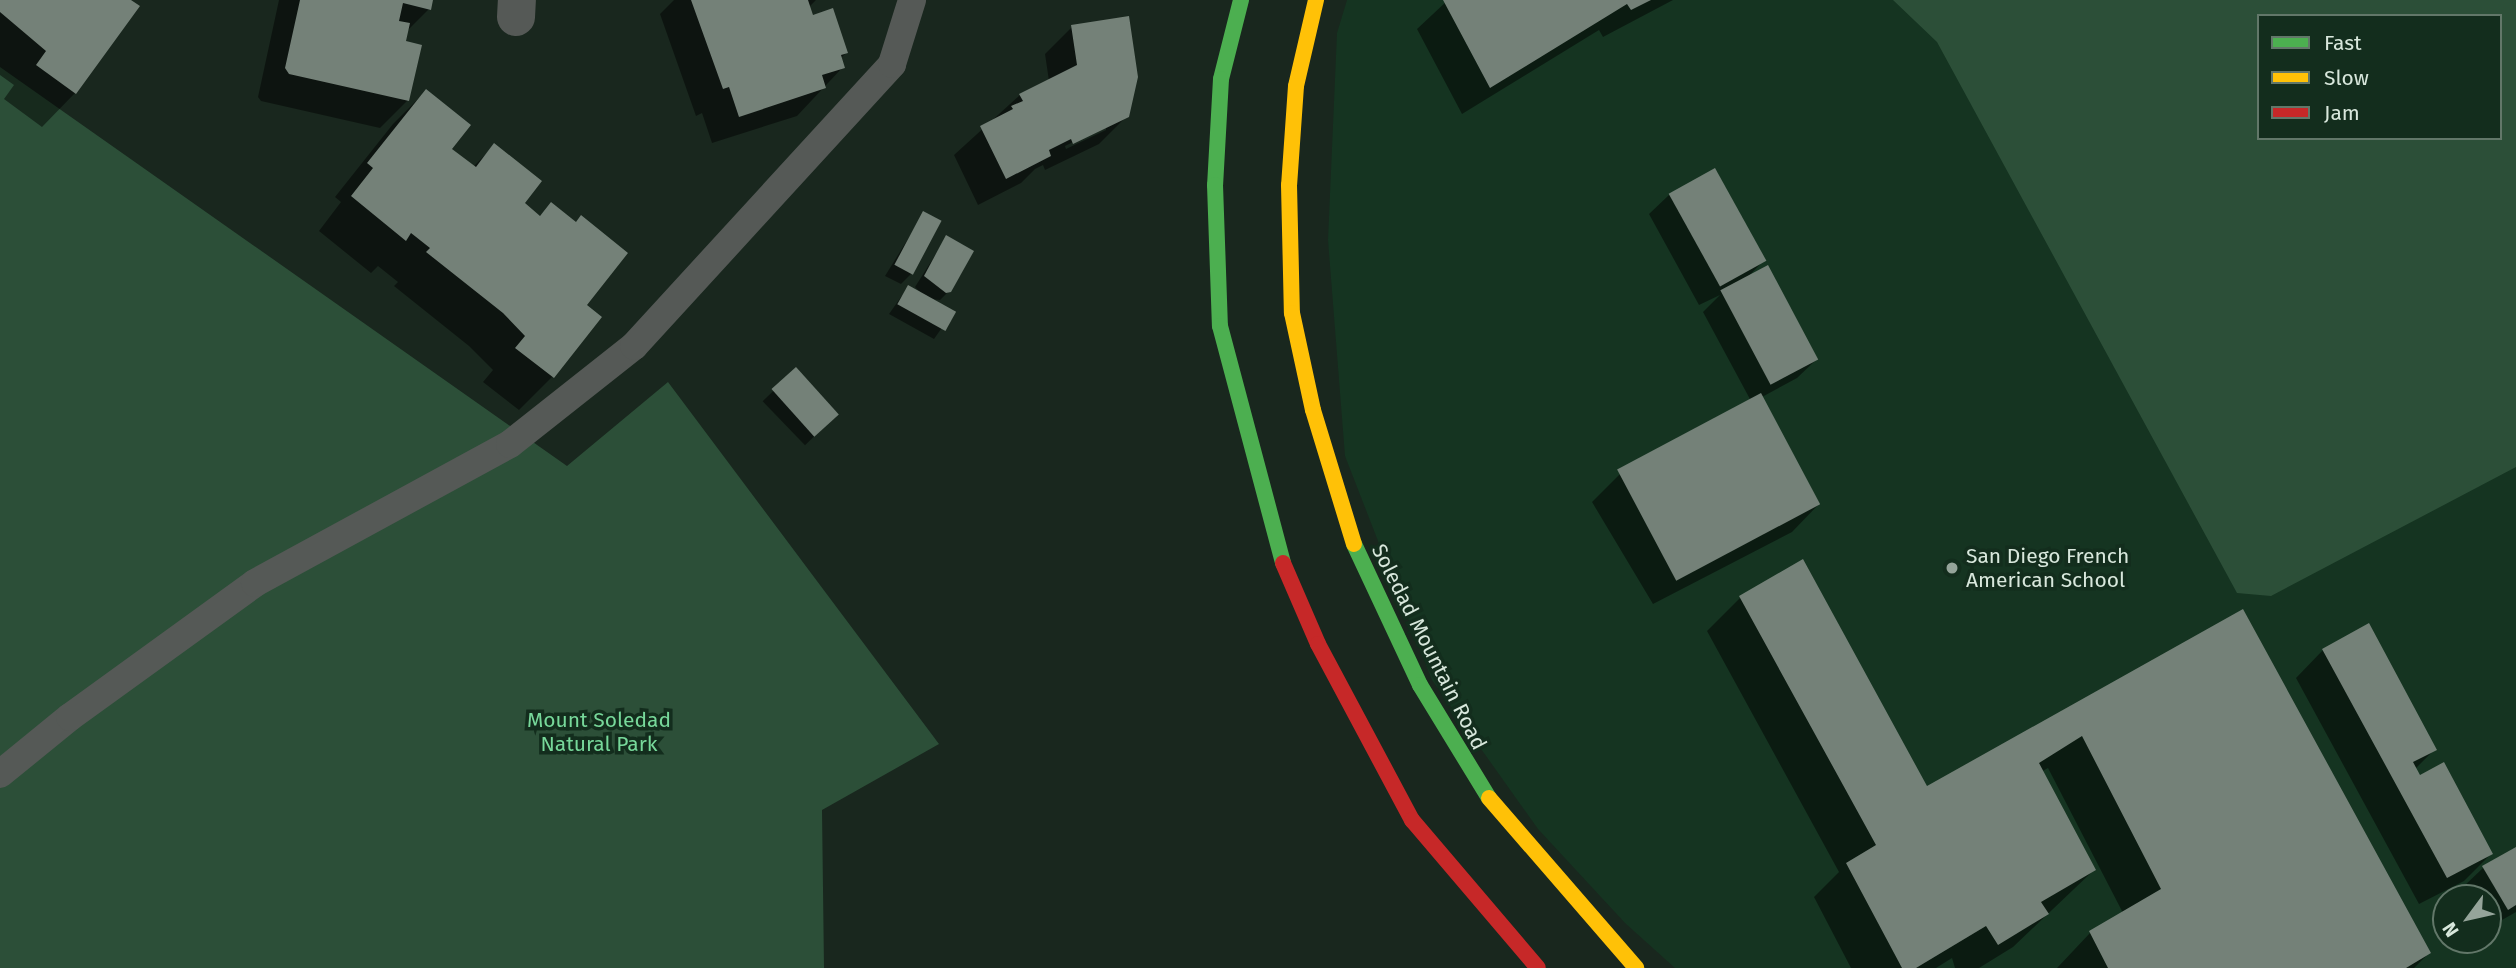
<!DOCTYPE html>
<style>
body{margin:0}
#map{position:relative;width:2516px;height:968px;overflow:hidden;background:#19271e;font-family:"Fira Sans",sans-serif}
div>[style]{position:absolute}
.built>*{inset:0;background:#153421}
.green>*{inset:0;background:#2c4f38}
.shadow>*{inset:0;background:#0007;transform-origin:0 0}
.building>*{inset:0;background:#748178;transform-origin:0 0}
.lane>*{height:28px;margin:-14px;padding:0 14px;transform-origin:14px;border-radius:14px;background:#555956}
.street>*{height:38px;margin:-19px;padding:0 19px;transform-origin:19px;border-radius:19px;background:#555956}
.fast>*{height:16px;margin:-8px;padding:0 8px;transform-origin:8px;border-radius:8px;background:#4caf50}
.slow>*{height:16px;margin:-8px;padding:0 8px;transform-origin:8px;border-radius:8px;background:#ffc107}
.jam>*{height:16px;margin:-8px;padding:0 8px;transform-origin:8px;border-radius:8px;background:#c62828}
.dots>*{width:19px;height:19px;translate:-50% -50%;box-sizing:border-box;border:4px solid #132d1d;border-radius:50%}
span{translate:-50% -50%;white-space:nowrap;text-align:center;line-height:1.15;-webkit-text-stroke:7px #132d1d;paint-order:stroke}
.poi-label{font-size:21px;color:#d8e7dc}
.left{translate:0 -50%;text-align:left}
.street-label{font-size:21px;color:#d8e7dc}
.park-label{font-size:21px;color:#77d89a}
.legend{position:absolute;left:2257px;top:14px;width:245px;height:126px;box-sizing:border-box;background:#132d1d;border:2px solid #627769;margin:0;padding:9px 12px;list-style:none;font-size:21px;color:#d8e7dc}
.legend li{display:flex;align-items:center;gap:14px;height:35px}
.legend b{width:35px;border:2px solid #627769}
.north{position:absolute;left:2432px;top:884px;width:70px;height:70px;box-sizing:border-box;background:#132d1d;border:2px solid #627769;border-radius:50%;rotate:237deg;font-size:19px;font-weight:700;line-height:28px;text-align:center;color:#d8e7dc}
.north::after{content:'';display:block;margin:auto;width:24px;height:32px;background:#95a49a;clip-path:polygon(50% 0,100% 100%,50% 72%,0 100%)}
</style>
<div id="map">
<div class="built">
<i style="clip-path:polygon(evenodd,1347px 0,2516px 0,2516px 968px,1675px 968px,1625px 923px,1538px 829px,1432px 680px,1345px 456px,1328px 240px,1337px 33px,1347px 0,2259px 16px,2500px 16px,2500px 138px,2259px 138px,2259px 16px,1347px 0,2446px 898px,2488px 898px,2488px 940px,2446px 940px,2446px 898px)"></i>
</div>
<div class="green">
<i style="clip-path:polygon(evenodd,1893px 0,2516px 0,2516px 467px,2271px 596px,2237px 593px,1937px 42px,1893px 0,2259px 16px,2500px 16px,2500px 138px,2259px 138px,2259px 16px)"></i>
<i style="clip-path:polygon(0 67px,567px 466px,668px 382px,939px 744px,822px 810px,824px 968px,0 968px)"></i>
</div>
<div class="shadow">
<i style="clip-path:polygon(0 0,128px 0,138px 7px,75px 93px,42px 127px,4px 99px,14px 85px,0 75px)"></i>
<i style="clip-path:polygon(279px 0,431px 0,429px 9px,406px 32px,404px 43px,407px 101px,380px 128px,261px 101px,258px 97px)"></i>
<i style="clip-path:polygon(674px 0,816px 0,809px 7px,812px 17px,846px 53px,840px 59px,843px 67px,797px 116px,712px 143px,702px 113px,696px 116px,660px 14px)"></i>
<i style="clip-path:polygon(1448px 0,1673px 0,1603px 37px,1599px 30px,1462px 114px,1417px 29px)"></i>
<i style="clip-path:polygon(evenodd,1072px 27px,1127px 116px,1099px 144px,1045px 170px,1043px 165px,1035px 169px,1021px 183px,978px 205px,954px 155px,1020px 95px,1049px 81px,1045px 54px,1072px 27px,1106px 126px,1106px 130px,1066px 149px,1065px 146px,1106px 126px)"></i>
<i style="clip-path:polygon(426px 91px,450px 149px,473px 167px,494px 146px,523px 203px,539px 217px,552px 204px,584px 306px,599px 317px,552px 377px,519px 410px,483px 382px,493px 370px,469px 346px,394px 286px,398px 282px,378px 266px,371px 273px,319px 231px,341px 202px,335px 197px,393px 124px)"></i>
<i style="clip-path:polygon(1714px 170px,1764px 260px,1747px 278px,1817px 359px,1797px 378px,1762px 397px,1819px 504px,1792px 532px,1653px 604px,1592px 502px,1620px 474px,1751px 401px,1703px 312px,1720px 295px,1699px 305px,1649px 214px,1669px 195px)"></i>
<i style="clip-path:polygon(924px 213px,911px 274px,901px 284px,885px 276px)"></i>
<i style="clip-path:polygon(946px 238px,950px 290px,940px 300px,930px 299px,953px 312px,934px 339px,889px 314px,908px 287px,921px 293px,915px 287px)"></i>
<i style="left:795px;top:370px;width:61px;height:45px;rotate:46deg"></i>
<i style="clip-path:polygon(1741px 597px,1926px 789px,2242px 612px,2429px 953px,2414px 968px,2057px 968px,2090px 933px,2123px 913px,2048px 768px,2041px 772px,2094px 870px,2013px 947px,1979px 968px,1955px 968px,1952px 958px,1936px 968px,1851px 968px,1814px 897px,1839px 872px,1707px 631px)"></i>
<i style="clip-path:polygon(2323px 650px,2435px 749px,2415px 769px,2419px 777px,2491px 854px,2464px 881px,2419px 904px,2296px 678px)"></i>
<i style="clip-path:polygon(2516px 849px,2516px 912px,2488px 928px,2488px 898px,2470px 898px,2463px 887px,2483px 868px)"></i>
</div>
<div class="building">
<i style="clip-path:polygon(0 0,131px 0,140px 6px,76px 94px,36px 65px,46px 51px,0 12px)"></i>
<i style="clip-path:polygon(300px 0,433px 0,431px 10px,403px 3px,399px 21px,410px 23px,406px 41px,422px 45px,409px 101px,289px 74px,285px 68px)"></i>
<i style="clip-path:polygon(691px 0,808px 0,813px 15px,833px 8px,848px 53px,841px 55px,845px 68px,822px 75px,826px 88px,739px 117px,729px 87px,723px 89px)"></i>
<i style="clip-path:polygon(1443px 0,1651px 0,1631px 10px,1627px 4px,1490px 88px)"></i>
<i style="clip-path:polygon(1129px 16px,1138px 77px,1129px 117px,1073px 144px,1071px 139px,1049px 150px,1051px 156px,1006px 179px,980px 126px,1013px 109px,1011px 106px,1023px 101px,1019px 94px,1077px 65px,1071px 25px)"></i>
<i style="clip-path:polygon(426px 89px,471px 125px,452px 149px,476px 167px,494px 143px,542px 181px,525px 203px,540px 216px,551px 202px,576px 222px,581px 215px,628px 253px,587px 305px,602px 317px,554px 378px,515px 348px,525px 336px,503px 313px,426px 252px,430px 248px,411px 233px,406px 241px,351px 196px,373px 168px,367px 163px)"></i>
<i style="left:1715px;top:168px;width:106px;height:53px;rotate:61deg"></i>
<i style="left:923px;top:211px;width:21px;height:61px;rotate:28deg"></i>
<i style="clip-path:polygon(946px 235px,974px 251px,951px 292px,946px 293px,924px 276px)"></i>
<i style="left:1768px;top:265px;width:107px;height:54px;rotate:62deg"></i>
<i style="left:908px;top:285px;width:55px;height:22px;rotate:29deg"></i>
<i style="left:796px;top:367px;width:64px;height:33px;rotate:48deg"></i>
<i style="left:1761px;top:393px;width:126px;height:163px;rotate:62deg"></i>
<i style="clip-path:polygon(1803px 559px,1927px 786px,2243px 609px,2431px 953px,2406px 968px,2108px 968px,2089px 931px,2161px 889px,2082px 736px,2039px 763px,2096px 870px,2041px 902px,2049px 914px,1998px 945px,1986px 926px,1916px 968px,1902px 968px,1846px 863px,1876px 845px,1739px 596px)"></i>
<i style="clip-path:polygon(2369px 623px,2437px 750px,2413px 762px,2420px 775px,2444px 762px,2493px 854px,2447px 878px,2322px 649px)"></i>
<i style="clip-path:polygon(2516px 847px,2516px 905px,2508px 910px,2482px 866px)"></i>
</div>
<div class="lane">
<i style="left:0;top:774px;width:90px;rotate:-39.2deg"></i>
<i style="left:70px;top:717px;width:228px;rotate:-35.9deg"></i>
<i style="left:255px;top:583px;width:290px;rotate:-28.6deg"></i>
<i style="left:510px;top:444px;width:158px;rotate:-38.3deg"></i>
<i style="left:634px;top:346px;width:382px;rotate:-47.5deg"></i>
<i style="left:892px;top:64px;width:67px;rotate:-72.6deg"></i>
</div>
<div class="street">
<i style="left:516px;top:17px;width:17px;rotate:-87deg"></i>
</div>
<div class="fast">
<i style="left:1241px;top:0;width:81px;rotate:104.2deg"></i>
<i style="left:1221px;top:79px;width:106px;rotate:93.2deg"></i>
<i style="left:1215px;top:185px;width:141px;rotate:88deg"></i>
<i style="left:1220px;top:326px;width:245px;rotate:75.1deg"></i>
<i style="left:1354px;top:544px;width:156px;rotate:64.9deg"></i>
<i style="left:1420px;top:685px;width:132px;rotate:58.6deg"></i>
</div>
<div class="slow">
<i style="left:1316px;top:0;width:88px;rotate:103.1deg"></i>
<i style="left:1296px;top:86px;width:99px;rotate:94deg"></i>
<i style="left:1289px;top:185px;width:128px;rotate:88.7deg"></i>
<i style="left:1292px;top:313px;width:99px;rotate:77.8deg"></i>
<i style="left:1313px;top:410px;width:140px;rotate:73deg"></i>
<i style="left:1489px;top:798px;width:225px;rotate:49.1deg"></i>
</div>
<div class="jam">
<i style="left:1283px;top:563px;width:88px;rotate:66.6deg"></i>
<i style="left:1318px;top:644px;width:200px;rotate:61.9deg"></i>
<i style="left:1412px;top:820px;width:194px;rotate:49.6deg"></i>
</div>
<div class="dots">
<i style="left:1952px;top:568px;background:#95a49a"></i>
</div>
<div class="poi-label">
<span class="left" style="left:1966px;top:568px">San Diego French<br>American School</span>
</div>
<div class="street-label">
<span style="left:1429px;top:647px;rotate:63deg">Soledad Mountain Road</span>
</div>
<div class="park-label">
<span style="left:599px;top:732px">Mount Soledad<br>Natural Park</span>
</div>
<ul class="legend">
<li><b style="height:9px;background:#4caf50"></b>Fast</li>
<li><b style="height:9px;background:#ffc107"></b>Slow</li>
<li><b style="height:9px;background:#c62828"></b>Jam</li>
</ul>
<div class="north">N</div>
</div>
